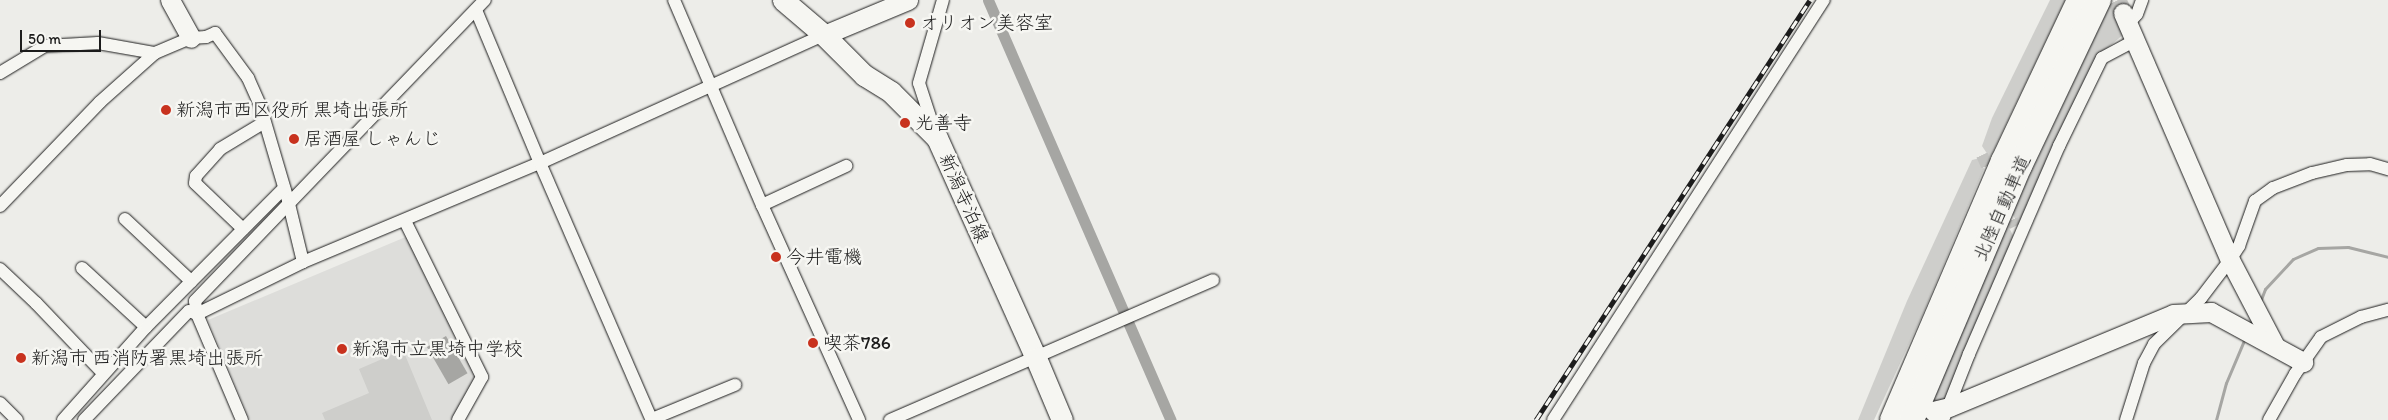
<!DOCTYPE html>
<meta charset="utf-8">
<style>
body{margin:0}
#map{position:relative;width:2388px;height:420px;overflow:hidden;background:#edede9;font-family:Itim,"Klee One",sans-serif}
div>[style]{position:absolute}
.built>*{inset:0;background:#ddddda}
.green>*{inset:0;background:#cececb}
.water>*{inset:0;background:#a6a6a3;transform-origin:0 0}
.stream>*{height:3px;margin:-1.5px;padding:0 1.5px;transform-origin:1.5px;border-radius:1.5px;background:#a6a6a3}
.canal>*{height:11px;margin:-5.5px;padding:0 5.5px;transform-origin:5.5px;border-radius:5.5px;background:#a6a6a3}
.street-tunnel>*{height:12px;margin-top:-6px;transform-origin:0;background:repeating-linear-gradient(90deg,#c3c3c0 0 12px,transparent 0 18px)}
.secondary-tunnel>*{height:19px;margin-top:-9.5px;transform-origin:0;background:repeating-linear-gradient(90deg,#c3c3c0 0 19px,transparent 0 28px)}
.roads{filter:drop-shadow(0 0 1px #1c1c1c) drop-shadow(0 0 1px #1c1c1c)}
.street>*{height:12px;margin:-6px;padding:0 6px;transform-origin:6px;border-radius:6px;background:#f6f6f2}
.secondary>*{height:19px;margin:-9.5px;padding:0 9.5px;transform-origin:9.5px;border-radius:9.5px;background:#f6f6f2}
.primary>*{height:21px;margin:-10.5px;padding:0 10.5px;transform-origin:10.5px;border-radius:10.5px;background:#f6f6f2}
.highway>*{height:24px;margin:-12px;padding:0 12px;transform-origin:12px;border-radius:12px;background:#f6f6f2}
.rail>*{height:5px;margin-top:-2.5px;transform-origin:0;background:repeating-linear-gradient(90deg,#f6f6f2 0 9px,#1c1c1c 0 18px);box-sizing:border-box;border-block:1px solid #1c1c1c}
.dots>*{width:14px;height:14px;translate:-50% -50%;box-sizing:border-box;border:2px solid #f6f6f2;border-radius:50%}
span{translate:-50% -50%;white-space:nowrap;text-align:center;line-height:1.15;-webkit-text-stroke:5px #f6f6f2;paint-order:stroke}
.poi-label{font-size:19px;color:#1c1c1c}
.left{translate:0 -50%;text-align:left}
.street-label{font-size:19px;color:#1c1c1c}
.scale{position:absolute;left:20px;top:30px;width:81px;height:22px;box-sizing:border-box;border:2px solid #1c1c1c;border-top:0;padding-left:6px;font-size:15px;line-height:18px;white-space:nowrap;color:#1c1c1c;-webkit-text-stroke:4px #f6f6f2;paint-order:stroke}
</style>
<div id="map">
<div class="built">
<i style="clip-path:polygon(408px 236px,478px 379px,454px 420px,250px 420px,208px 320px)"></i>
</div>
<div class="green">
<i style="clip-path:polygon(2050px 0,2065px 0,1990px 158px,1982px 146px,1992px 118px)"></i>
<i style="clip-path:polygon(2111px 3px,2124px 34px,2099px 55px,2021px 230px,2012px 213px)"></i>
<i style="clip-path:polygon(1980px 158px,1984px 169px,1922px 316px,1874px 420px,1858px 420px,1907px 301px,1972px 160px)"></i>
<i style="clip-path:polygon(2007px 224px,2015px 239px,1946px 400px,1930px 409px)"></i>
<i style="clip-path:polygon(403px 350px,432px 420px,325px 420px,322px 413px,369px 393px,359px 369px)"></i>
</div>
<div class="water">
<i style="left:446px;top:336px;width:43px;height:22px;rotate:60deg"></i>
</div>
<div class="stream">
<i style="left:2260px;top:302px;width:14px;rotate:-69deg"></i>
<i style="left:2265px;top:289px;width:41px;rotate:-47deg"></i>
<i style="left:2293px;top:259px;width:27px;rotate:-24deg"></i>
<i style="left:2318px;top:248px;width:30px;rotate:-2deg"></i>
<i style="left:2348px;top:247px;width:41px;rotate:14deg"></i>
<i style="left:2216px;top:420px;width:38px;rotate:-75deg"></i>
<i style="left:2226px;top:383px;width:49px;rotate:-67.1deg"></i>
</div>
<div class="canal">
<i style="left:988px;top:0;width:458px;rotate:66.5deg"></i>
</div>
<div class="street-tunnel">
<i style="left:1982px;top:155px;width:30px;rotate:66deg"></i>
<i style="left:2004px;top:204px;width:25px;rotate:64deg"></i>
</div>
<div class="secondary-tunnel">
<i style="left:2117px;top:0;width:14px;rotate:65deg"></i>
</div>
<div class="roads">
<div class="street">
<i style="left:674px;top:0;width:223px;rotate:66.8deg"></i>
<i style="left:762px;top:205px;width:236px;rotate:65.7deg"></i>
<i style="left:476px;top:10px;width:166px;rotate:67.3deg"></i>
<i style="left:540px;top:163px;width:280px;rotate:66.5deg"></i>
<i style="left:2128px;top:24px;width:13px;rotate:-48deg"></i>
<i style="left:2137px;top:14px;width:15px;rotate:-70deg"></i>
<i style="left:0;top:73px;width:52px;rotate:-31deg"></i>
<i style="left:45px;top:46px;width:53px;rotate:-3.2deg"></i>
<i style="left:98px;top:43px;width:58px;rotate:10deg"></i>
<i style="left:934px;top:129px;width:48px;rotate:-108.1deg"></i>
<i style="left:919px;top:83px;width:86px;rotate:-73.9deg"></i>
<i style="left:762px;top:205px;width:93px;rotate:-24.9deg"></i>
<i style="left:0;top:206px;width:144px;rotate:-46.1deg"></i>
<i style="left:100px;top:102px;width:74px;rotate:-41.7deg"></i>
<i style="left:155px;top:53px;width:39px;rotate:-23deg"></i>
<i style="left:191px;top:38px;width:15px;rotate:-4deg"></i>
<i style="left:206px;top:37px;width:10px;rotate:-24deg"></i>
<i style="left:215px;top:33px;width:56px;rotate:53.7deg"></i>
<i style="left:248px;top:78px;width:30px;rotate:66deg"></i>
<i style="left:260px;top:105px;width:99px;rotate:73.6deg"></i>
<i style="left:288px;top:200px;width:64px;rotate:76.4deg"></i>
<i style="left:125px;top:219px;width:91px;rotate:43.2deg"></i>
<i style="left:405px;top:221px;width:174px;rotate:63.7deg"></i>
<i style="left:482px;top:377px;width:49px;rotate:119.2deg"></i>
<i style="left:243px;top:229px;width:66px;rotate:-136.2deg"></i>
<i style="left:195px;top:183px;width:7px;rotate:-82deg"></i>
<i style="left:196px;top:176px;width:36px;rotate:-48deg"></i>
<i style="left:220px;top:149px;width:52px;rotate:-31deg"></i>
<i style="left:82px;top:268px;width:87px;rotate:42.7deg"></i>
<i style="left:0;top:269px;width:50px;rotate:43.4deg"></i>
<i style="left:36px;top:303px;width:97px;rotate:46.3deg"></i>
<i style="left:0;top:403px;width:24px;rotate:45deg"></i>
<i style="left:652px;top:419px;width:90px;rotate:-22.3deg"></i>
<i style="left:63px;top:420px;width:125px;rotate:-48.3deg"></i>
<i style="left:146px;top:327px;width:196px;rotate:-45.2deg"></i>
<i style="left:84px;top:420px;width:151px;rotate:-46.1deg"></i>
<i style="left:189px;top:311px;width:9px;rotate:21deg"></i>
<i style="left:197px;top:314px;width:118px;rotate:-26.1deg"></i>
<i style="left:303px;top:262px;width:257px;rotate:-22.7deg"></i>
<i style="left:540px;top:163px;width:312px;rotate:-24.3deg"></i>
<i style="left:242px;top:420px;width:115px;rotate:-113deg"></i>
<i style="left:197px;top:314px;width:13px;rotate:-99deg"></i>
<i style="left:195px;top:301px;width:418px;rotate:-46.1deg"></i>
<i style="left:890px;top:420px;width:352px;rotate:-23.4deg"></i>
<i style="left:1553px;top:420px;width:500px;rotate:-57.2deg"></i>
<i style="left:1943px;top:420px;width:71px;rotate:-68.5deg"></i>
<i style="left:1969px;top:354px;width:227px;rotate:-66.6deg"></i>
<i style="left:2059px;top:146px;width:98px;rotate:-64deg"></i>
<i style="left:2102px;top:58px;width:38px;rotate:-28deg"></i>
<i style="left:2126px;top:420px;width:60px;rotate:-72.5deg"></i>
<i style="left:2144px;top:363px;width:21px;rotate:-62deg"></i>
<i style="left:2154px;top:344px;width:66px;rotate:-44.4deg"></i>
<i style="left:2201px;top:298px;width:48px;rotate:-52.7deg"></i>
<i style="left:2230px;top:260px;width:17px;rotate:-57deg"></i>
<i style="left:2239px;top:246px;width:48px;rotate:-70.4deg"></i>
<i style="left:2255px;top:201px;width:22px;rotate:-36deg"></i>
<i style="left:2273px;top:188px;width:42px;rotate:-21deg"></i>
<i style="left:2312px;top:173px;width:36px;rotate:-13deg"></i>
<i style="left:2347px;top:165px;width:23px;rotate:-2deg"></i>
<i style="left:2370px;top:164px;width:19px;rotate:16deg"></i>
<i style="left:2269px;top:420px;width:53px;rotate:-60.5deg"></i>
<i style="left:2295px;top:374px;width:45px;rotate:-54.9deg"></i>
<i style="left:2321px;top:337px;width:45px;rotate:-26.6deg"></i>
<i style="left:2361px;top:317px;width:28px;rotate:-15deg"></i>
</div>
<div class="secondary">
<i style="left:170px;top:0;width:43px;rotate:61.1deg"></i>
<i style="left:2123px;top:13px;width:269px;rotate:66.6deg"></i>
<i style="left:2230px;top:260px;width:97px;rotate:62.4deg"></i>
<i style="left:824px;top:35px;width:91px;rotate:-22.6deg"></i>
<i style="left:1933px;top:411px;width:16px;rotate:-14deg"></i>
<i style="left:1949px;top:407px;width:243px;rotate:-22.5deg"></i>
<i style="left:2173px;top:314px;width:38px;rotate:-3deg"></i>
<i style="left:2211px;top:312px;width:105px;rotate:28.5deg"></i>
</div>
<div class="primary">
<i style="left:783px;top:0;width:54px;rotate:40.5deg"></i>
<i style="left:824px;top:35px;width:57px;rotate:45deg"></i>
<i style="left:864px;top:75px;width:32px;rotate:32deg"></i>
<i style="left:891px;top:92px;width:65px;rotate:45deg"></i>
<i style="left:937px;top:138px;width:241px;rotate:65.8deg"></i>
<i style="left:1036px;top:358px;width:67px;rotate:67.2deg"></i>
</div>
<div class="highway">
<i style="left:1892px;top:420px;width:282px;rotate:-66.8deg"></i>
<i style="left:2003px;top:161px;width:178px;rotate:-64.7deg"></i>
<i style="left:1912px;top:420px;width:276px;rotate:-67deg"></i>
<i style="left:2020px;top:166px;width:184px;rotate:-64.6deg"></i>
</div>
</div>
<div class="rail">
<i style="left:1536px;top:420px;width:501px;rotate:-56.88deg"></i>
</div>
<div class="dots">
<i style="left:910px;top:23px;background:#c8321e"></i>
<i style="left:166px;top:110px;background:#c8321e"></i>
<i style="left:905px;top:123px;background:#c8321e"></i>
<i style="left:294px;top:139px;background:#c8321e"></i>
<i style="left:776px;top:257px;background:#c8321e"></i>
<i style="left:813px;top:343px;background:#c8321e"></i>
<i style="left:342px;top:349px;background:#c8321e"></i>
<i style="left:21px;top:358px;background:#c8321e"></i>
</div>
<div class="poi-label">
<span class="left" style="left:920px;top:23px">オリオン美容室</span>
<span class="left" style="left:176px;top:110px">新潟市西区役所 黒埼出張所</span>
<span class="left" style="left:915px;top:123px">光善寺</span>
<span class="left" style="left:304px;top:139px">居酒屋 しゃんじ</span>
<span class="left" style="left:786px;top:257px">今井電機</span>
<span class="left" style="left:823px;top:343px">喫茶786</span>
<span class="left" style="left:352px;top:349px">新潟市立黒埼中学校</span>
<span class="left" style="left:31px;top:358px">新潟市 西消防署黒埼出張所</span>
</div>
<div class="street-label">
<span style="left:964px;top:198px;rotate:66deg">新潟寺泊線</span>
<span style="left:2002px;top:208px;rotate:-66deg">北陸自動車道</span>
</div>
<div class="scale">50 m</div>
</div>
